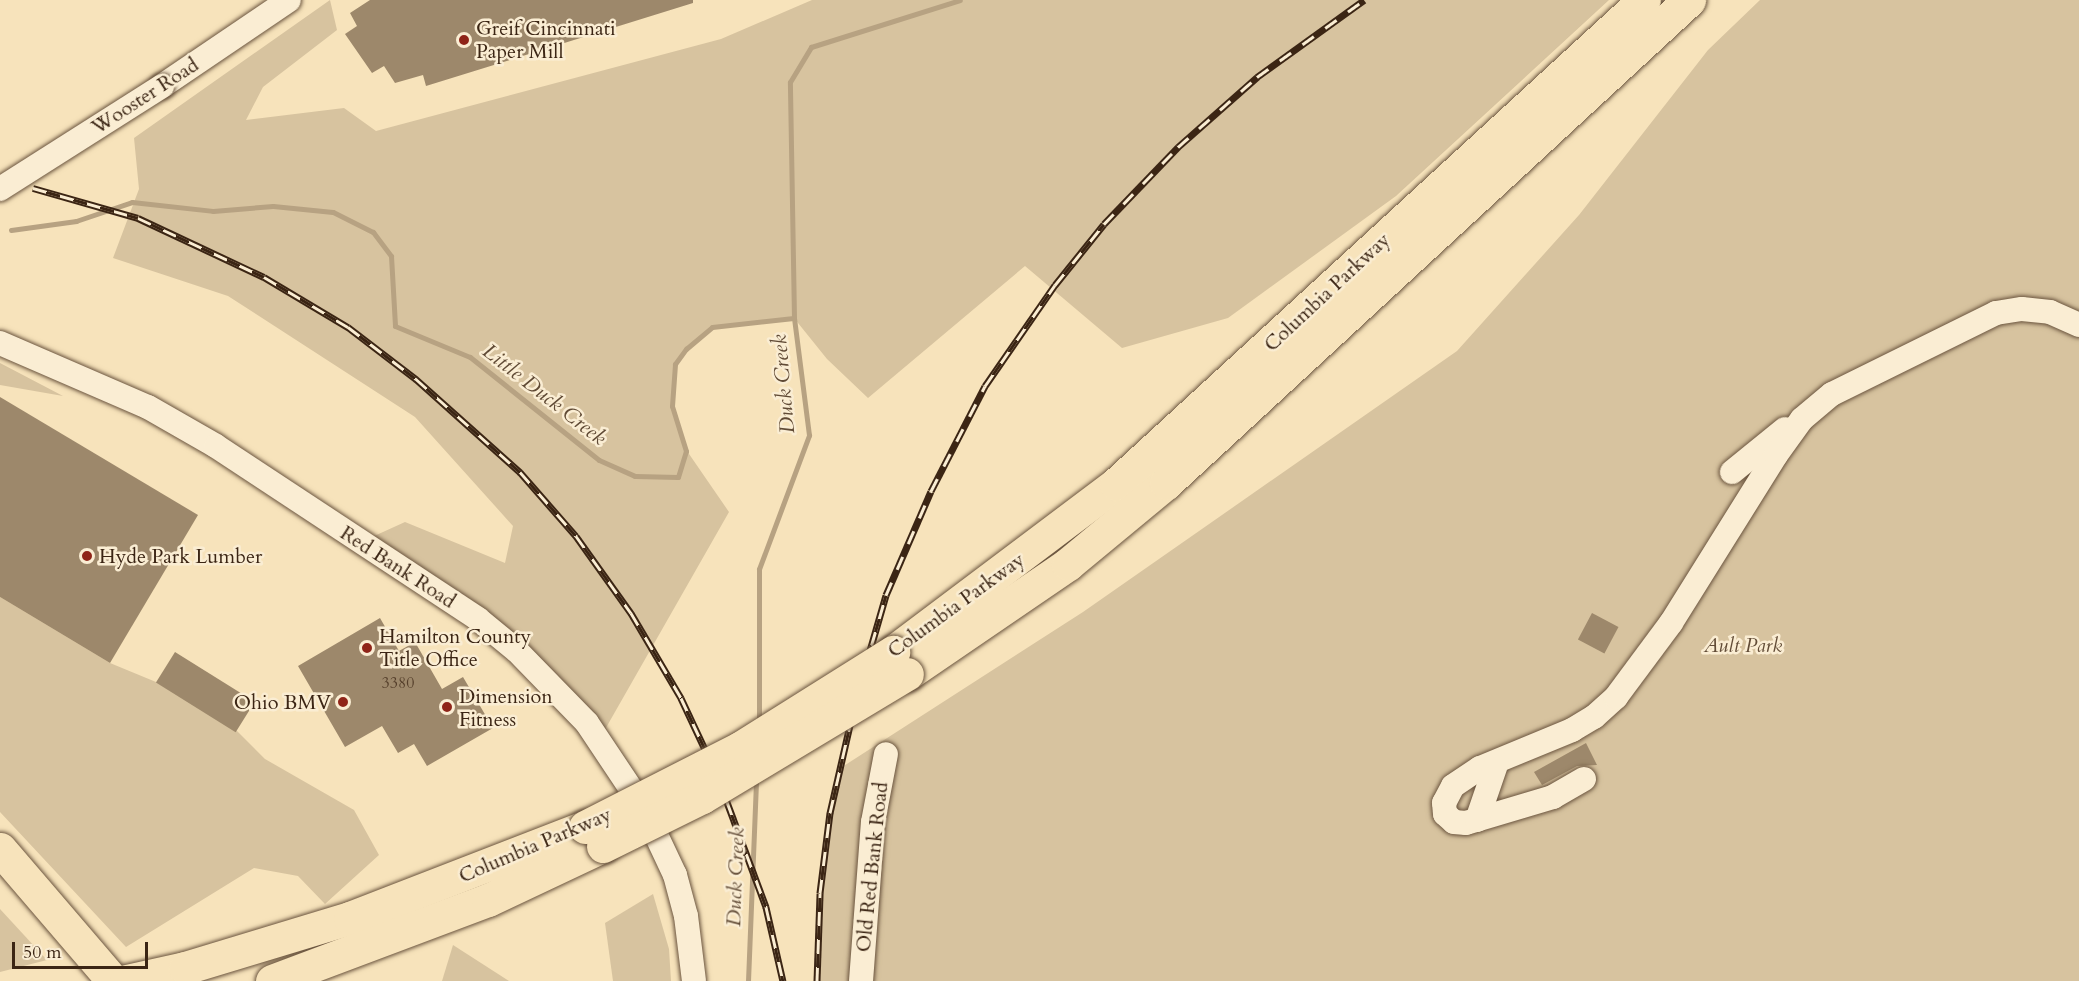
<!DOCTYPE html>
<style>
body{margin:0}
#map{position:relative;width:2079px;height:981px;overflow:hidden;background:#f7e3bb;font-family:Cardo,serif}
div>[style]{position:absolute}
.green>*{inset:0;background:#d7c39f}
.stream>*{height:5px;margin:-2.5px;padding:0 2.5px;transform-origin:2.5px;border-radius:2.5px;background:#b7a282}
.building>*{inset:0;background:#9d886b;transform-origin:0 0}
.roads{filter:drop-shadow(0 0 2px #6a543e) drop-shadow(0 0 2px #6a543e)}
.minor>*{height:24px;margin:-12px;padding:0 12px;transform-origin:12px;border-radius:12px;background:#faedd3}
.highway>*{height:33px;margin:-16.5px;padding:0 16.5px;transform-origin:16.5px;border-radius:16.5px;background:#f7e3bb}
.rail>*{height:7px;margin-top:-3.5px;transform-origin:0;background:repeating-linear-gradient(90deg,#faedd3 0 14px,#3b2514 0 28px);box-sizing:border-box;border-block:2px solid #3b2514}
.bridges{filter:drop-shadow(0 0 2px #6a543e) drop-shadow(0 0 2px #6a543e)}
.minor-bridge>*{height:24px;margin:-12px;padding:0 12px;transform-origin:12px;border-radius:12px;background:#faedd3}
.highway-bridge>*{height:33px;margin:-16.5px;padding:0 16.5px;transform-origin:16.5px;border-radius:16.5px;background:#f7e3bb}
.dots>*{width:16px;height:16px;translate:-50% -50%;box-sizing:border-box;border:3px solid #faedd3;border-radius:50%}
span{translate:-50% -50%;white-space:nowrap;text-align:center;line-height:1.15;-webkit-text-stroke:5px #faedd3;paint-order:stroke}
.number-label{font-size:16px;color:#543e2a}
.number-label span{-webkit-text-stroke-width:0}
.poi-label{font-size:20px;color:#3b2514}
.left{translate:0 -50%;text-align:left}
.right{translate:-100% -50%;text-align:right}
.street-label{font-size:20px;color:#3b2514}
.park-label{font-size:20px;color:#624c37;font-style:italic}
.water-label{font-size:21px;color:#604a35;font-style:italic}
.scale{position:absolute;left:12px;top:942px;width:136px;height:27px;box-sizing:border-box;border:3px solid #3b2514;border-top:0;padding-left:8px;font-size:18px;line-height:21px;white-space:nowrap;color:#3b2514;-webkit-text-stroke:4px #faedd3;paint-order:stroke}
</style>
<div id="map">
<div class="green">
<i style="clip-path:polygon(330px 0,337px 30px,263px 87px,246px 120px,344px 108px,376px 131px,721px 39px,812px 0,1609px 0,1396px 196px,1228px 318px,1122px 348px,1025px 266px,868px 398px,827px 359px,794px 318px,712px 327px,675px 364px,672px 406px,687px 451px,729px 512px,599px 740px,553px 686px,361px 542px,405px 522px,505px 563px,513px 526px,415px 417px,228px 296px,113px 258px,139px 189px,134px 138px)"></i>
<i style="clip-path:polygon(1760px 0,2079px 0,2079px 981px,817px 981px,820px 893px,839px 769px,1083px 612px,1457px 351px,1579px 215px,1708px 50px)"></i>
<i style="clip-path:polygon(0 363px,63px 396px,0 385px)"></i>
<i style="clip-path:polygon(0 597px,110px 663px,156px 682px,237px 731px,265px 759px,354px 810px,379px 855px,325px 904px,298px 876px,254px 868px,126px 947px,0 812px)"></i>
<i style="clip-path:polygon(653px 894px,669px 949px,671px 981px,613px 981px,605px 923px)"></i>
<i style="clip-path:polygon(0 909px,47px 960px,0 972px)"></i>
<i style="clip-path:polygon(453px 945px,509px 981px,442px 981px)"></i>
</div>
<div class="stream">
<i style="left:11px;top:230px;width:66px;rotate:-7.9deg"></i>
<i style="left:76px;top:221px;width:59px;rotate:-18.7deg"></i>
<i style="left:132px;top:202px;width:81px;rotate:6.3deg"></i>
<i style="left:213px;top:211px;width:60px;rotate:-4.8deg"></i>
<i style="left:273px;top:206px;width:60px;rotate:5.7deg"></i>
<i style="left:333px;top:212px;width:45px;rotate:26.6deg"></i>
<i style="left:373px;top:232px;width:30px;rotate:53deg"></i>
<i style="left:391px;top:256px;width:70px;rotate:86.7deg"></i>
<i style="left:395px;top:326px;width:81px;rotate:22.5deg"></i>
<i style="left:470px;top:357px;width:165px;rotate:38.6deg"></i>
<i style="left:599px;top:460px;width:39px;rotate:24deg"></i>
<i style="left:635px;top:476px;width:43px;rotate:1.3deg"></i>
<i style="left:678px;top:477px;width:27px;rotate:-73deg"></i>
<i style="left:686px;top:451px;width:47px;rotate:-107.3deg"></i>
<i style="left:672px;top:406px;width:42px;rotate:-85.9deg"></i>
<i style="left:675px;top:364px;width:19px;rotate:-54deg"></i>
<i style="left:686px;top:349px;width:34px;rotate:-40deg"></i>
<i style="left:712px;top:327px;width:82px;rotate:-6.3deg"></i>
<i style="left:759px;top:722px;width:153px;rotate:-90deg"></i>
<i style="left:759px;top:569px;width:143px;rotate:-69.5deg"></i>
<i style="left:809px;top:435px;width:118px;rotate:-97.3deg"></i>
<i style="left:794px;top:318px;width:236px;rotate:-91deg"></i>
<i style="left:790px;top:82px;width:41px;rotate:-59deg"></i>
<i style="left:811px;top:47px;width:156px;rotate:-17.5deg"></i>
<i style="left:748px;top:981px;width:202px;rotate:-87.7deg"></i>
</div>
<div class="building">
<i style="clip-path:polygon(370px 0,693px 0,693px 3px,426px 86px,423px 75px,395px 83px,384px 66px,372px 73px,345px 34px,357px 26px,350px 13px)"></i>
<i style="clip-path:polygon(0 397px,198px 515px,110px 663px,0 597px)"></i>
<i style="left:1592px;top:613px;width:30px;height:30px;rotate:28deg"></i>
<i style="clip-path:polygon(380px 618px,399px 651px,415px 642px,442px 689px,463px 677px,493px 728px,427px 766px,414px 744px,398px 753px,382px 726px,345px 747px,298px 666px)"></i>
<i style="left:175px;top:652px;width:94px;height:36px;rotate:32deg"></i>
<i style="clip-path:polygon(1586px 743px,1597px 765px,1577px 766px,1542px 785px,1534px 772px)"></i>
</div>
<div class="roads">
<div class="minor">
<i style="left:162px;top:86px;width:153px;rotate:-34.1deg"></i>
<i style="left:0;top:343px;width:161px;rotate:23.4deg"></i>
<i style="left:148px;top:407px;width:78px;rotate:29.8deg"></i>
<i style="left:216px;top:446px;width:314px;rotate:33.4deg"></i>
<i style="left:478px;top:619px;width:50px;rotate:39.4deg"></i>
<i style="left:517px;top:651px;width:100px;rotate:45.8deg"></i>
<i style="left:587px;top:723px;width:101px;rotate:56.3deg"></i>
<i style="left:643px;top:807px;width:75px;rotate:64.8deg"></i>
<i style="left:675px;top:875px;width:42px;rotate:75deg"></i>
<i style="left:686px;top:916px;width:65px;rotate:83deg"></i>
<i style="left:1732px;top:472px;width:68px;rotate:-39.1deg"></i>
<i style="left:1584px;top:779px;width:36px;rotate:150deg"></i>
<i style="left:1553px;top:797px;width:91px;rotate:163.4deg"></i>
<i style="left:1466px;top:823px;width:12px;rotate:-175deg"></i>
<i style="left:1454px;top:822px;width:12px;rotate:-138deg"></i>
<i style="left:1445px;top:814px;width:11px;rotate:-95deg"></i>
<i style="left:1444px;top:803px;width:19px;rotate:-62deg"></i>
<i style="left:1453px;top:786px;width:32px;rotate:-34deg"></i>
<i style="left:1480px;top:768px;width:100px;rotate:-22.4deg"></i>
<i style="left:1572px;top:730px;width:26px;rotate:-31deg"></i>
<i style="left:1594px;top:717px;width:30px;rotate:-42deg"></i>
<i style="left:1616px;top:697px;width:92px;rotate:-53.4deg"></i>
<i style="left:1671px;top:623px;width:198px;rotate:-58deg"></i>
<i style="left:1776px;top:455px;width:44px;rotate:-54.2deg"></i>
<i style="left:1802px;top:419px;width:39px;rotate:-40deg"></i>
<i style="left:1832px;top:394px;width:183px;rotate:-26.3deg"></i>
<i style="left:1996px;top:313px;width:26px;rotate:-9deg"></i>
<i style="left:2022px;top:309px;width:28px;rotate:6deg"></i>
<i style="left:2050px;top:312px;width:32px;rotate:24deg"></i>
<i style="left:1477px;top:820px;width:61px;rotate:-71deg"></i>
<i style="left:861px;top:981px;width:159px;rotate:-85.7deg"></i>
<i style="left:873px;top:822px;width:69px;rotate:-79.2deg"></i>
</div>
<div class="highway">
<i style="left:893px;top:652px;width:279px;rotate:-37deg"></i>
<i style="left:1116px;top:484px;width:716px;rotate:-42.51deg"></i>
<i style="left:907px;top:674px;width:195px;rotate:-34.3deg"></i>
<i style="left:1068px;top:564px;width:127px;rotate:-39.6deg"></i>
<i style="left:1166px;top:483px;width:712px;rotate:-42.72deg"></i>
<i style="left:0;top:849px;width:174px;rotate:49.4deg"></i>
<i style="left:126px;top:981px;width:60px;rotate:-12.4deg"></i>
<i style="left:185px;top:968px;width:172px;rotate:-16.9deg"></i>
<i style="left:350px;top:918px;width:252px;rotate:-21.2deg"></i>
<i style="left:272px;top:981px;width:231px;rotate:-20.6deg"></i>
<i style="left:488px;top:900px;width:127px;rotate:-25.2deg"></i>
</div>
</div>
<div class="rail">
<i style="left:33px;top:188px;width:109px;rotate:15.9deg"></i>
<i style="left:138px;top:218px;width:139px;rotate:25.1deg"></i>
<i style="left:264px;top:277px;width:98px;rotate:30.8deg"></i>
<i style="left:348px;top:327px;width:86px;rotate:37.4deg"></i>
<i style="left:416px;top:379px;width:140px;rotate:41.8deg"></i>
<i style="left:520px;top:472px;width:85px;rotate:48.8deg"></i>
<i style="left:576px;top:536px;width:95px;rotate:54.5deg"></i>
<i style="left:631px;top:613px;width:99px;rotate:59.5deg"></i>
<i style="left:681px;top:698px;width:85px;rotate:64.9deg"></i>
<i style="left:717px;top:775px;width:141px;rotate:69.6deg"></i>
<i style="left:766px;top:907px;width:76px;rotate:77.1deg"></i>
<i style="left:817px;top:981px;width:88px;rotate:-88deg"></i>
<i style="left:820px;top:893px;width:81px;rotate:-82.9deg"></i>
<i style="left:830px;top:813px;width:117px;rotate:-77.2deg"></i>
<i style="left:856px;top:699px;width:108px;rotate:-73.9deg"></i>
<i style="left:886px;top:595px;width:113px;rotate:-66.6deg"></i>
<i style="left:931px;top:491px;width:118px;rotate:-62.8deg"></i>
<i style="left:985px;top:386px;width:123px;rotate:-55.3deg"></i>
<i style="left:1055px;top:285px;width:78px;rotate:-51.2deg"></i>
<i style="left:1104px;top:224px;width:107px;rotate:-46.1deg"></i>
<i style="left:1178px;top:147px;width:106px;rotate:-41.5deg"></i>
<i style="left:1257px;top:77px;width:132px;rotate:-35.7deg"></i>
</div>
<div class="bridges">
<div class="minor-bridge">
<i style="left:0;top:189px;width:192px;rotate:-32.4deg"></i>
</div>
<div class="highway-bridge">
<i style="left:585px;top:827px;width:174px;rotate:-27deg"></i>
<i style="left:740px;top:748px;width:181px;rotate:-32.1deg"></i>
<i style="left:603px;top:846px;width:110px;rotate:-26.3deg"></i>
<i style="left:702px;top:797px;width:239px;rotate:-31deg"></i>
</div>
</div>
<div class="dots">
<i style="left:464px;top:40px;background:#8f2418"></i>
<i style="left:87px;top:556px;background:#8f2418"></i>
<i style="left:367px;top:648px;background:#8f2418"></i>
<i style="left:343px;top:702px;background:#8f2418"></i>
<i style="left:447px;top:707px;background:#8f2418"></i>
</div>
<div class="number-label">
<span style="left:398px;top:683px">3380</span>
</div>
<div class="poi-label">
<span class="left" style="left:476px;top:40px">Greif Cincinnati<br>Paper Mill</span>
<span class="left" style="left:99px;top:556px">Hyde Park Lumber</span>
<span class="left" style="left:379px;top:648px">Hamilton County<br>Title Office</span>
<span class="left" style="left:459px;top:708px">Dimension<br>Fitness</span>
<span class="right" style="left:331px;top:702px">Ohio BMV</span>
</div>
<div class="street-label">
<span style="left:145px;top:96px;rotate:-33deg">Wooster Road</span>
<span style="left:1327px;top:292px;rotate:-43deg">Columbia Parkway</span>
<span style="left:398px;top:567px;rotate:33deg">Red Bank Road</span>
<span style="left:956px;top:605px;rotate:-36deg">Columbia Parkway</span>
<span style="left:535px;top:845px;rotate:-23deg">Columbia Parkway</span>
<span style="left:872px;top:867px;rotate:-84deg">Old Red Bank Road</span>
</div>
<div class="park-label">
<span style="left:1743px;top:645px">Ault Park</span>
</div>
<div class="water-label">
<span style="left:784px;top:384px;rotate:-95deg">Duck Creek</span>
<span style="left:544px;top:395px;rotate:38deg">Little Duck Creek</span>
<span style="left:736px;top:877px;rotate:-88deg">Duck Creek</span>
</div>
<div class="scale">50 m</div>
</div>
